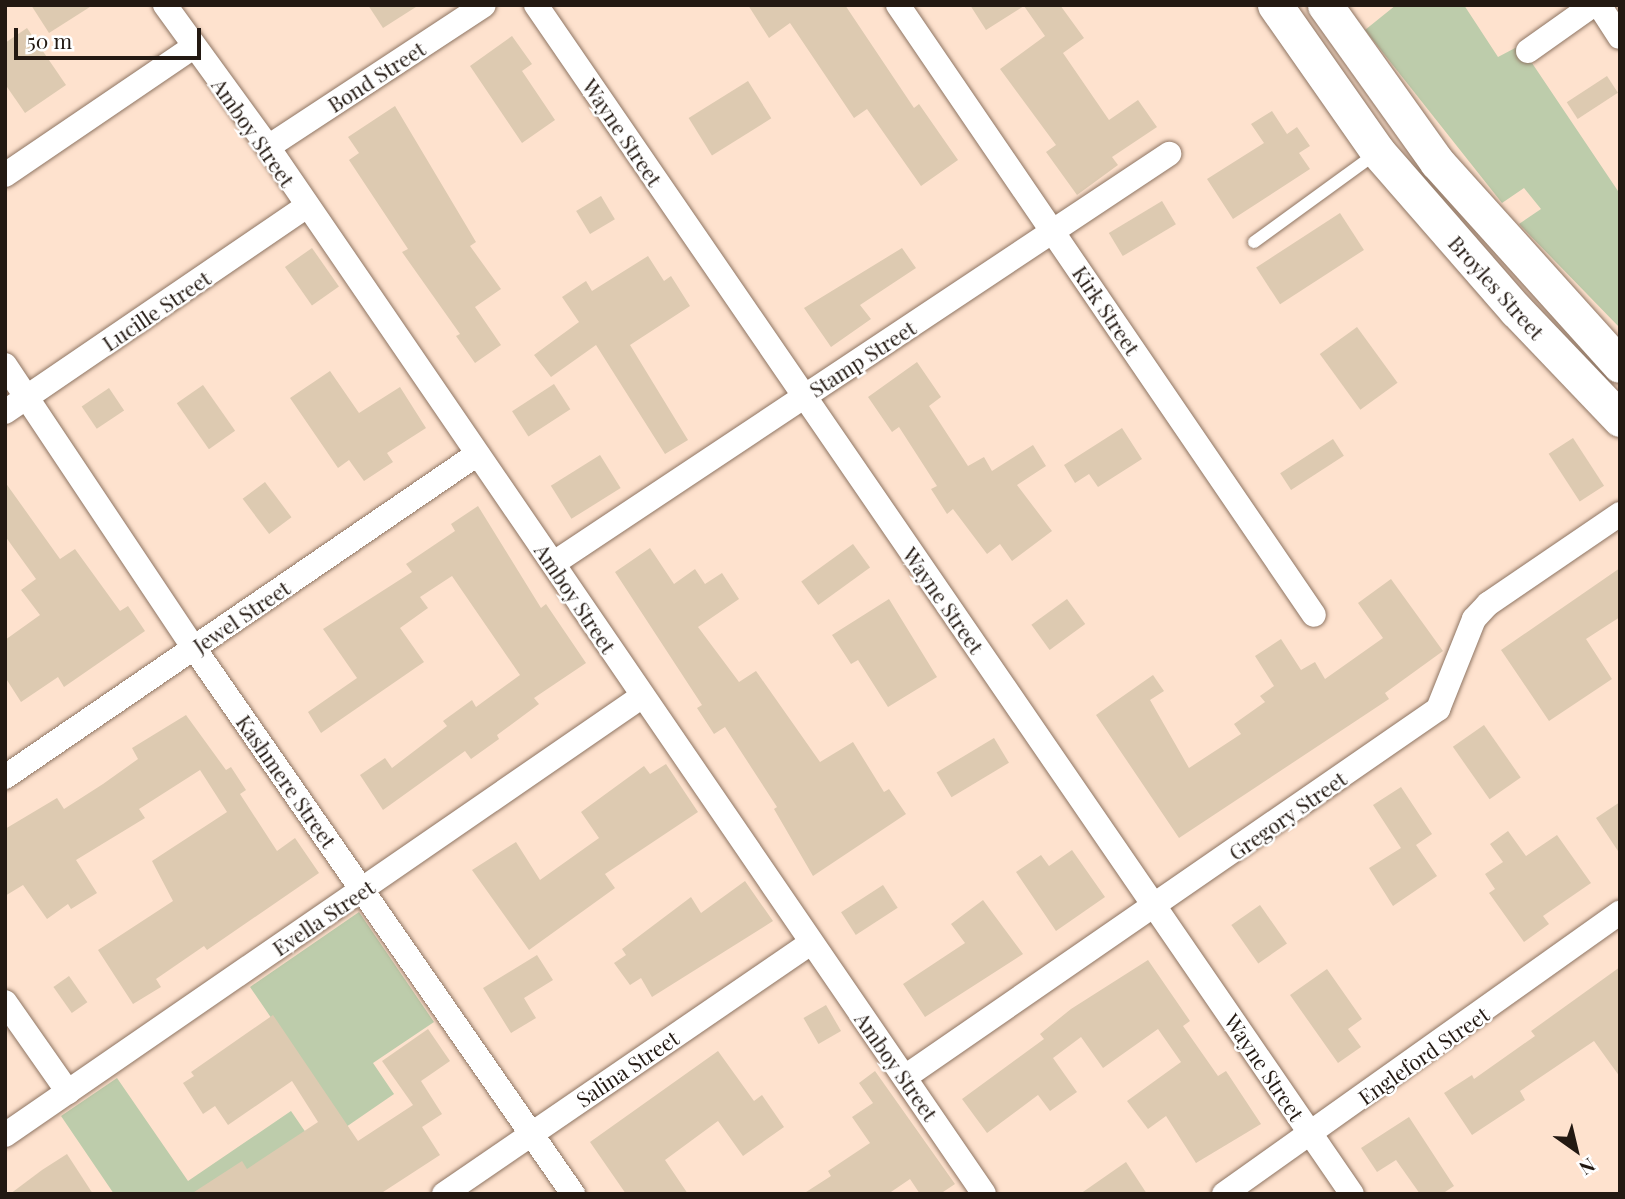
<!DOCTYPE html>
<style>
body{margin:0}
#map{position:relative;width:1625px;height:1199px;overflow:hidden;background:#fee2ce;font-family:"Playfair Display",serif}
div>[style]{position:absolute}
.green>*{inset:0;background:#bdccab}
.building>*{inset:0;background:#ddcab1;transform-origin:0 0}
.roads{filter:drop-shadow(0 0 2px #8e7563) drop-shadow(0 0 2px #8e7563)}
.lane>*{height:12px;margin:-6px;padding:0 6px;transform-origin:6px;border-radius:6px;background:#fff}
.street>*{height:24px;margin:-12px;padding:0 12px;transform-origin:12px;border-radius:12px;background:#fff}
.secondary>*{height:35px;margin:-17.5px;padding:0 17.5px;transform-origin:17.5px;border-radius:17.5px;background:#fff}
span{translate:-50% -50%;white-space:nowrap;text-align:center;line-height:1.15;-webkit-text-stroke:5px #fff;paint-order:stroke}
.street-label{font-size:21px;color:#231912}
.frame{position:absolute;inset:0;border:7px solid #231912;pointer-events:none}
.north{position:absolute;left:1541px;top:1115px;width:70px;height:70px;-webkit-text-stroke:5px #fff;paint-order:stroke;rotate:146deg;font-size:19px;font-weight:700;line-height:28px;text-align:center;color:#231912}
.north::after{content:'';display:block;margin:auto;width:24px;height:32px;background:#231912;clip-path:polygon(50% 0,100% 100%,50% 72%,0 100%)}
.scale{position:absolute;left:14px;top:28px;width:187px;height:32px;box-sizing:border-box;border:4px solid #231912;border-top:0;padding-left:9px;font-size:21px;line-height:24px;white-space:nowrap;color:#231912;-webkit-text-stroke:5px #fff;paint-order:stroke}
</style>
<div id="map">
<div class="green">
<i style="clip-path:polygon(1396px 5px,1464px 5px,1498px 57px,1517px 47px,1532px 63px,1620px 194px,1620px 328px,1519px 224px,1541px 209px,1524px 188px,1502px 203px,1365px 30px)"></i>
<i style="clip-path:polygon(359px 912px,434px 1022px,373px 1063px,394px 1094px,346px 1127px,250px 987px)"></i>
<i style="clip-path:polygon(117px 1078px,188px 1181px,291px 1111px,348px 1194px,114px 1194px,61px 1116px)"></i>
</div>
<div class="building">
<i style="clip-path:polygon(31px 5px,93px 5px,49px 33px)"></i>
<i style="clip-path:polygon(368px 5px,419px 5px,383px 28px)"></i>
<i style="clip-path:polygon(748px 5px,845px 5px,914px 108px,919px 104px,958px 160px,921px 186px,867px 109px,854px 118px,790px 23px,769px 38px)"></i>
<i style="clip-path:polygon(970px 5px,1060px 5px,1084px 38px,1063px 53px,1109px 120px,1138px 100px,1157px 127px,1112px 157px,1118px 165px,1077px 195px,1046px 152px,1056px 145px,1000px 69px,1045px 36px,1024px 6px,986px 30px)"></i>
<i style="clip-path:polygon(27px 28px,66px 85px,25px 113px,5px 84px,5px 43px)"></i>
<i style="clip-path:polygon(512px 36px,532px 64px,522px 71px,555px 120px,522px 143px,470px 66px)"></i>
<i style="left:1607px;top:76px;width:20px;height:48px;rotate:57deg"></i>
<i style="left:748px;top:81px;width:44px;height:70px;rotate:58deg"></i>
<i style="clip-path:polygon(395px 106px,476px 242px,470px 246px,501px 289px,475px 307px,501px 345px,475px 363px,456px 336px,460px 334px,402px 252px,408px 249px,349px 160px,359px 153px,348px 137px)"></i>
<i style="clip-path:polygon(1272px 111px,1287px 134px,1297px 127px,1310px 146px,1299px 153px,1310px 169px,1233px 219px,1207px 179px,1264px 143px,1251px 124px)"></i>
<i style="left:601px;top:196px;width:27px;height:29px;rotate:59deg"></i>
<i style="left:1162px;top:201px;width:27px;height:62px;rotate:59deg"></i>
<i style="left:1340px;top:213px;width:44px;height:100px;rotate:57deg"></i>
<i style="left:312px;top:248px;width:47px;height:33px;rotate:55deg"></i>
<i style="clip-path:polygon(902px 248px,916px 268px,860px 305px,871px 319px,831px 347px,804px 308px)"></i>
<i style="clip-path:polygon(648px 256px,664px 281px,671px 276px,690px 306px,630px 345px,688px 440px,665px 454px,596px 345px,551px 377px,534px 355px,579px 322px,562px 297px,586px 281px,592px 291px)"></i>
<i style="left:1357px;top:327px;width:69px;height:46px;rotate:54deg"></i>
<i style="clip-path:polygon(917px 362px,941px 397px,929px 406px,968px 466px,984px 457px,992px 471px,1033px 445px,1046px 466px,1017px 485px,1052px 531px,1012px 561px,1000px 544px,987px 554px,953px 509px,947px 514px,931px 489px,937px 486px,899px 427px,892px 432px,868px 397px)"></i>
<i style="clip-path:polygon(330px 371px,359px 413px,400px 387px,426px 428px,387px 453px,393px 462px,364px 481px,349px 460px,338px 468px,290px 398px)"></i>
<i style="left:554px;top:384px;width:30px;height:50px;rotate:57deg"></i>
<i style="left:203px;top:385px;width:56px;height:32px;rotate:55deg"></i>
<i style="left:109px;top:388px;width:27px;height:33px;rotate:56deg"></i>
<i style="clip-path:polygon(1122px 428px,1142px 459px,1098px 487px,1089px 474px,1075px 483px,1064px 465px)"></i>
<i style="left:1573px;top:438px;width:57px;height:29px;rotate:57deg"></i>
<i style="left:1333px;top:439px;width:20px;height:63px;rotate:57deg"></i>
<i style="left:600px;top:455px;width:39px;height:58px;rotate:58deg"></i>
<i style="clip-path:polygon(5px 482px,60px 559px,75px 549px,120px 611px,128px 606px,145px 631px,64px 687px,58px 677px,21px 702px,5px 677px,5px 640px,40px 615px,21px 590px,36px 579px,5px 536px)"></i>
<i style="left:265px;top:482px;width:44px;height:28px;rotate:53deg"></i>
<i style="clip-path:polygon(478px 506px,541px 608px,546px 604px,586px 663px,534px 698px,539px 704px,497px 735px,499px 739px,471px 759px,465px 751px,383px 810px,360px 775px,385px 758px,392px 768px,447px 726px,443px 721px,472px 700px,476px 707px,520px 675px,452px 576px,420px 597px,428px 608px,400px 628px,424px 662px,321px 733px,308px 712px,357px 678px,323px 629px,412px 572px,406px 564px,455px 531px,451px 524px)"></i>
<i style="left:853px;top:544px;width:29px;height:64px;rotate:54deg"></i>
<i style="clip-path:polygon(650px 548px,674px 584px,695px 569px,705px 584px,722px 573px,739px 599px,698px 627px,739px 682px,756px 671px,820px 762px,853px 742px,884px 792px,889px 789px,906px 814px,813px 876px,774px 809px,777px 807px,725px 727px,714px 734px,697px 708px,702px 705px,615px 572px)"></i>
<i style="clip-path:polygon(1620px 568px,1620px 617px,1586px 639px,1612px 679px,1549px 721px,1501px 650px)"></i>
<i style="clip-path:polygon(1391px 579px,1443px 651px,1385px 693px,1389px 699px,1179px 838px,1096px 715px,1153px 675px,1164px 691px,1150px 700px,1189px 768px,1241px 734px,1234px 724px,1265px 702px,1260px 696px,1274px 686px,1255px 656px,1281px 639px,1301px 670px,1315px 662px,1325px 679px,1383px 638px,1358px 603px)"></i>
<i style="clip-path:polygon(889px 599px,937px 677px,888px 707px,858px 660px,851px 664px,832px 635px)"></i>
<i style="left:1067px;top:599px;width:31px;height:44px;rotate:54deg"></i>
<i style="clip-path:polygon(186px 715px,226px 770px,231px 767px,246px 790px,240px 794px,277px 851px,295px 838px,319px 873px,207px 950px,204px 946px,156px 979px,161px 987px,133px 1004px,98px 950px,173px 901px,152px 861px,227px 812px,200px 770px,139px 809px,145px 818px,76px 860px,97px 893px,71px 909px,68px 904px,47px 919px,23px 885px,5px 896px,5px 829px,57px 798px,64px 809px,103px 784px,138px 759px,132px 748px)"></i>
<i style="left:1484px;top:725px;width:64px;height:38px;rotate:55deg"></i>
<i style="left:994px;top:738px;width:29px;height:67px;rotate:59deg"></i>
<i style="clip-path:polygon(666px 764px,698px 812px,605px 874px,615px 888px,529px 950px,472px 870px,516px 842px,540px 880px,599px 838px,581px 812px,644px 766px,650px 774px)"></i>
<i style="clip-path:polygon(1401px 787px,1432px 834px,1416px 845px,1437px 876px,1393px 906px,1369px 868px,1401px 848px,1373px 805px)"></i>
<i style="clip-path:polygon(1620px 802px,1620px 854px,1596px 818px)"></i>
<i style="clip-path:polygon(1508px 831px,1526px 856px,1557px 835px,1591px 883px,1543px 916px,1549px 924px,1524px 942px,1489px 893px,1495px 889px,1485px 874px,1503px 862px,1490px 844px)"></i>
<i style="clip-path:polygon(1072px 850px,1105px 897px,1056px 931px,1016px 872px,1041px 855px,1049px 866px)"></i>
<i style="clip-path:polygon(745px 881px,773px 921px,652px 997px,641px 978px,630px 985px,614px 963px,626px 955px,622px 949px,691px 897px,701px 913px)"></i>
<i style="left:883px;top:885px;width:27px;height:50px;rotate:57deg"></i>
<i style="clip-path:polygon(983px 900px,1023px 954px,925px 1017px,903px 984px,965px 943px,951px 924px)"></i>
<i style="left:1260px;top:905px;width:47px;height:35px;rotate:55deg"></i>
<i style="clip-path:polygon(537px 955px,553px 980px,524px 998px,536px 1018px,511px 1033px,483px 988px)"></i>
<i style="clip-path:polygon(1148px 960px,1190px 1021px,1183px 1026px,1218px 1076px,1226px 1071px,1261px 1124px,1196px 1163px,1166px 1116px,1148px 1129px,1127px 1101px,1181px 1062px,1158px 1029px,1103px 1068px,1081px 1037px,1053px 1058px,1077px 1092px,1050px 1111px,1038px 1095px,987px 1133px,962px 1099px,1044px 1039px,1040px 1034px,1071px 1009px)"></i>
<i style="clip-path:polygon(1620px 967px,1620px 1077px,1594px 1041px,1520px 1091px,1525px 1100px,1472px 1135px,1444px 1093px,1472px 1075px,1474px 1079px,1535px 1036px,1531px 1031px)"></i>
<i style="clip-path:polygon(1327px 969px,1362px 1019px,1348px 1029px,1361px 1047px,1338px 1063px,1290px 995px)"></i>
<i style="left:69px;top:976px;width:32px;height:19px;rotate:55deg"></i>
<i style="left:826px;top:1005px;width:30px;height:26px;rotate:60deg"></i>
<i style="clip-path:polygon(273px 1015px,358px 1141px,413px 1105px,382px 1061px,428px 1029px,450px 1061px,421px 1081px,442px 1114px,422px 1127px,440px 1155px,380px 1194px,191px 1194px,242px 1161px,247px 1169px,318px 1122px,292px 1081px,228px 1125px,215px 1106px,203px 1114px,183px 1083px,194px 1076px,191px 1072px)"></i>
<i style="clip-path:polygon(718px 1051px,754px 1101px,762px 1095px,784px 1127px,743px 1156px,718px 1121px,665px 1160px,688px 1194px,626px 1194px,590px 1142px)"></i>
<i style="clip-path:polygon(875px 1071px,955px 1184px,940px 1194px,920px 1194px,910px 1179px,888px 1194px,803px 1194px,831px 1176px,828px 1171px,870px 1143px,852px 1117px,873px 1103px,859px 1083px)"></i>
<i style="clip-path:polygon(1409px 1117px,1454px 1186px,1442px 1194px,1420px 1194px,1396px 1160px,1377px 1172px,1361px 1148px)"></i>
<i style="clip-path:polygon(67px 1154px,93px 1194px,10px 1194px,42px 1170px)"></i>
<i style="clip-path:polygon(1126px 1162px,1147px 1194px,1080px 1194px)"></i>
</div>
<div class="roads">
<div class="lane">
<i style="left:1254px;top:242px;width:150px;rotate:-36deg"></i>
</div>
<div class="street">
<i style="left:165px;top:5px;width:175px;rotate:54deg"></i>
<i style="left:268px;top:147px;width:1268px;rotate:55.63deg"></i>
<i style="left:536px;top:5px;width:1442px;rotate:55.54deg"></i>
<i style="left:898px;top:5px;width:738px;rotate:55.71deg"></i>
<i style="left:1599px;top:5px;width:38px;rotate:57deg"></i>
<i style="left:1528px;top:51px;width:80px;rotate:-35.3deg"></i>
<i style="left:268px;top:147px;width:258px;rotate:-33.3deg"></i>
<i style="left:5px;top:175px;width:227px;rotate:-34.2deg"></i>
<i style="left:5px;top:365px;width:340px;rotate:56.3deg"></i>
<i style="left:194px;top:648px;width:665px;rotate:55.23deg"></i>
<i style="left:5px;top:412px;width:364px;rotate:-34.3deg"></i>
<i style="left:554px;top:563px;width:739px;rotate:-33.63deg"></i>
<i style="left:5px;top:777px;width:571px;rotate:-34.36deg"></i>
<i style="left:5px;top:1002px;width:110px;rotate:55deg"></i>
<i style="left:905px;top:1077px;width:648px;rotate:-34.62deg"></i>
<i style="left:1438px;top:709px;width:97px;rotate:-68.2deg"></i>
<i style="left:1474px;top:619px;width:21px;rotate:-47deg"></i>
<i style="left:1488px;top:604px;width:160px;rotate:-34.3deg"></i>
<i style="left:5px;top:1135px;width:772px;rotate:-34.55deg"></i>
<i style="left:444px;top:1194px;width:445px;rotate:-34.4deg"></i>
<i style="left:1224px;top:1194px;width:486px;rotate:-35.4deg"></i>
</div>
<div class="secondary">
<i style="left:1275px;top:5px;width:179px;rotate:55deg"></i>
<i style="left:1378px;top:152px;width:210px;rotate:48.9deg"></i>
<i style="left:1516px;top:310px;width:151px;rotate:46.3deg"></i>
<i style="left:1325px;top:5px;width:193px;rotate:54.5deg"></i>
<i style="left:1437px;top:162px;width:273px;rotate:48deg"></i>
</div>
</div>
<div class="street-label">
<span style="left:376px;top:76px;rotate:-33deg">Bond Street</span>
<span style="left:254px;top:132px;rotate:55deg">Amboy Street</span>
<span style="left:623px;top:132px;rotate:56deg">Wayne Street</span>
<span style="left:1497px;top:287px;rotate:48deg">Broyles Street</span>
<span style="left:156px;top:310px;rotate:-34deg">Lucille Street</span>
<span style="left:1107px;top:310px;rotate:56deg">Kirk Street</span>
<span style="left:862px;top:358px;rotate:-33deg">Stamp Street</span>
<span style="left:576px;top:598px;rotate:56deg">Amboy Street</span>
<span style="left:944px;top:600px;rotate:55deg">Wayne Street</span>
<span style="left:241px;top:616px;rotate:-34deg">Jewel Street</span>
<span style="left:287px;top:781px;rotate:55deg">Kashmere Street</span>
<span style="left:1287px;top:815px;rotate:-35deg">Gregory Street</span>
<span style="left:323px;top:917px;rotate:-34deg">Evella Street</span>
<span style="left:1423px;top:1055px;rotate:-35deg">Engleford Street</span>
<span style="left:897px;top:1066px;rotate:55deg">Amboy Street</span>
<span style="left:1265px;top:1067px;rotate:56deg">Wayne Street</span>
<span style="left:627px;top:1068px;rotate:-34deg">Salina Street</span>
</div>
<div class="frame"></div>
<div class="north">N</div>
<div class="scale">50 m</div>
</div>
